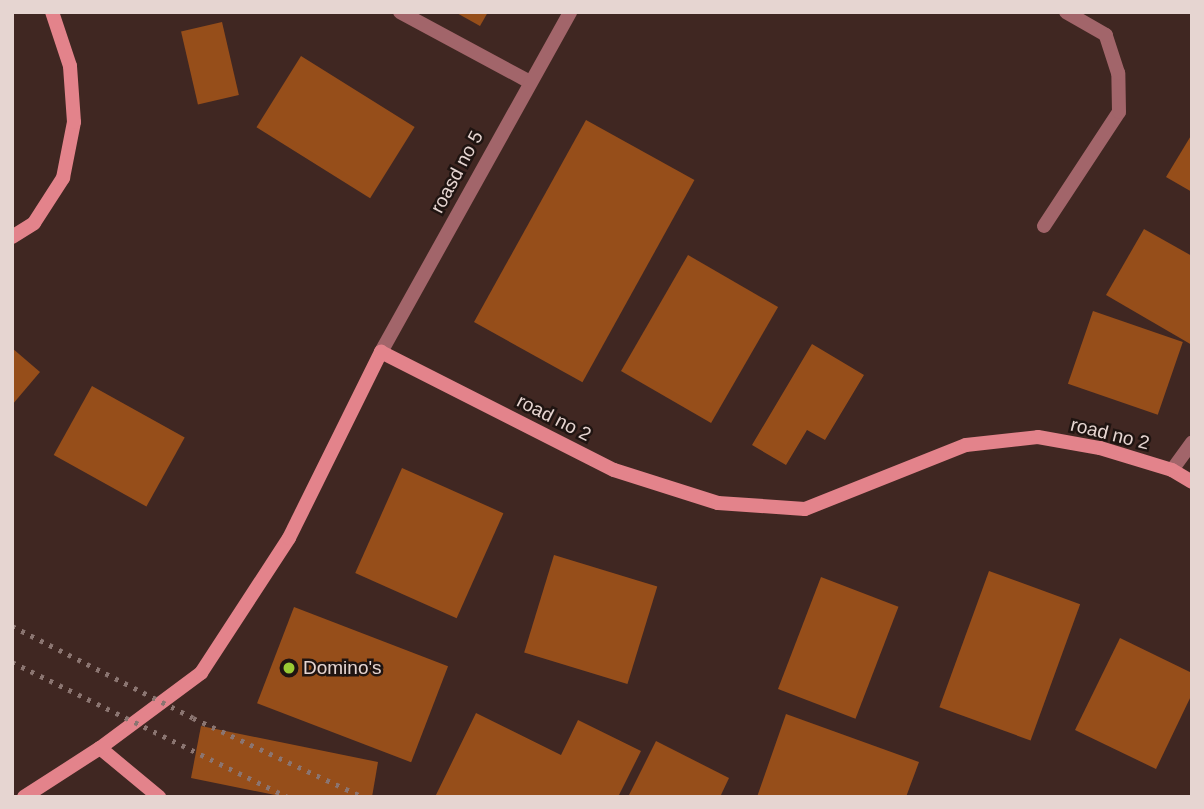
<!DOCTYPE html>
<style>
body{margin:0}
#map{position:relative;width:1204px;height:809px;overflow:hidden;background:#402722;font-family:Helvetica,sans-serif}
div>[style]{position:absolute}
.building>*{inset:0;background:#964e1a;transform-origin:0 0}
.minor>*{height:14px;margin:-7px;padding:0 7px;transform-origin:7px;border-radius:7px;background:#a2656a}
.tertiary>*{height:14px;margin:-7px;padding:0 7px;transform-origin:7px;border-radius:7px;background:#a2656a}
.secondary>*{height:14px;margin:-7px;padding:0 7px;transform-origin:7px;border-radius:7px;background:#e3838b}
.rail>*{height:5px;margin-top:-2.5px;transform-origin:0;background:repeating-linear-gradient(90deg,#8b7571 0 3.5px,transparent 0 10.5px)}
.dots>*{width:19px;height:19px;translate:-50% -50%;box-sizing:border-box;border:4px solid #1f1411;border-radius:50%}
span{translate:-50% -50%;white-space:nowrap;text-align:center;line-height:1.15;-webkit-text-stroke:5px #1f1411;paint-order:stroke}
.street-label{font-size:19px;color:#e6d5d1}
.poi-label{font-size:19px;color:#e6d5d1}
.left{translate:0 -50%;text-align:left}
.frame{position:absolute;inset:0;border:14px solid #e6d5d1;pointer-events:none}
</style>
<div id="map">
<div class="building">
<i style="clip-path:polygon(455px 12px,488px 12px,480px 26px)"></i>
<i style="left:222px;top:22px;width:75px;height:42px;rotate:77deg"></i>
<i style="left:301px;top:56px;width:134px;height:84px;rotate:32deg"></i>
<i style="left:586px;top:120px;width:124px;height:231px;rotate:29deg"></i>
<i style="clip-path:polygon(1192px 134px,1192px 192px,1166px 177px)"></i>
<i style="clip-path:polygon(1144px 229px,1192px 256px,1192px 345px,1106px 295px)"></i>
<i style="left:688px;top:255px;width:104px;height:134px;rotate:30deg"></i>
<i style="left:1093px;top:311px;width:95px;height:77px;rotate:19deg"></i>
<i style="clip-path:polygon(812px 344px,864px 375px,825px 440px,807px 430px,786px 465px,752px 445px)"></i>
<i style="clip-path:polygon(12px 348px,40px 372px,12px 405px)"></i>
<i style="left:92px;top:386px;width:106px;height:79px;rotate:29deg"></i>
<i style="left:402px;top:468px;width:111px;height:115px;rotate:24deg"></i>
<i style="left:554px;top:555px;width:108px;height:102px;rotate:17deg"></i>
<i style="left:989px;top:571px;width:97px;height:145px;rotate:20deg"></i>
<i style="left:821px;top:577px;width:83px;height:120px;rotate:21deg"></i>
<i style="left:294px;top:607px;width:165px;height:103px;rotate:21deg"></i>
<i style="clip-path:polygon(1120px 638px,1192px 673px,1192px 694px,1156px 769px,1075px 730px)"></i>
<i style="clip-path:polygon(476px 713px,561px 755px,578px 720px,641px 751px,618px 797px,435px 797px)"></i>
<i style="clip-path:polygon(786px 714px,919px 762px,906px 797px,757px 797px)"></i>
<i style="clip-path:polygon(201px 726px,378px 762px,372px 797px,285px 797px,191px 778px)"></i>
<i style="clip-path:polygon(656px 741px,729px 778px,720px 797px,628px 797px)"></i>
</div>
<div class="minor">
<i style="left:400px;top:12px;width:145px;rotate:28.3deg"></i>
<i style="left:1044px;top:226px;width:136px;rotate:-56.7deg"></i>
<i style="left:1119px;top:112px;width:39px;rotate:-91deg"></i>
<i style="left:1118px;top:73px;width:40px;rotate:-108deg"></i>
<i style="left:1106px;top:35px;width:46px;rotate:-150.1deg"></i>
<i style="left:1172px;top:470px;width:34px;rotate:-54deg"></i>
</div>
<div class="tertiary">
<i style="left:381px;top:352px;width:389px;rotate:-60.9deg"></i>
</div>
<div class="secondary">
<i style="left:12px;top:237px;width:26px;rotate:-32deg"></i>
<i style="left:34px;top:223px;width:54px;rotate:-57.2deg"></i>
<i style="left:63px;top:178px;width:57px;rotate:-78.9deg"></i>
<i style="left:74px;top:122px;width:56px;rotate:-94.1deg"></i>
<i style="left:70px;top:66px;width:57px;rotate:-108.4deg"></i>
<i style="left:100px;top:748px;width:77px;rotate:39.7deg"></i>
<i style="left:24px;top:797px;width:90px;rotate:-32.8deg"></i>
<i style="left:100px;top:748px;width:126px;rotate:-36.6deg"></i>
<i style="left:201px;top:673px;width:161px;rotate:-56.9deg"></i>
<i style="left:289px;top:538px;width:208px;rotate:-63.7deg"></i>
<i style="left:381px;top:352px;width:261px;rotate:26.9deg"></i>
<i style="left:614px;top:470px;width:109px;rotate:17.6deg"></i>
<i style="left:718px;top:503px;width:87px;rotate:3.9deg"></i>
<i style="left:805px;top:509px;width:173px;rotate:-21.7deg"></i>
<i style="left:966px;top:445px;width:72px;rotate:-6.3deg"></i>
<i style="left:1038px;top:437px;width:63px;rotate:10.1deg"></i>
<i style="left:1100px;top:448px;width:75px;rotate:17deg"></i>
<i style="left:1172px;top:470px;width:23px;rotate:31deg"></i>
</div>
<div class="rail">
<i style="left:12px;top:626px;width:203px;rotate:26.9deg"></i>
<i style="left:193px;top:718px;width:187px;rotate:24.9deg"></i>
<i style="left:12px;top:662px;width:307px;rotate:26.1deg"></i>
</div>
<div class="dots">
<i style="left:289px;top:668px;background:#9acb34"></i>
</div>
<div class="street-label">
<span style="left:457px;top:172px;rotate:-62deg">roasd no 5</span>
<span style="left:554px;top:418px;rotate:27deg">road no 2</span>
<span style="left:1110px;top:434px;rotate:14deg">road no 2</span>
</div>
<div class="poi-label">
<span class="left" style="left:303px;top:668px">Domino's</span>
</div>
<div class="frame"></div>
</div>
